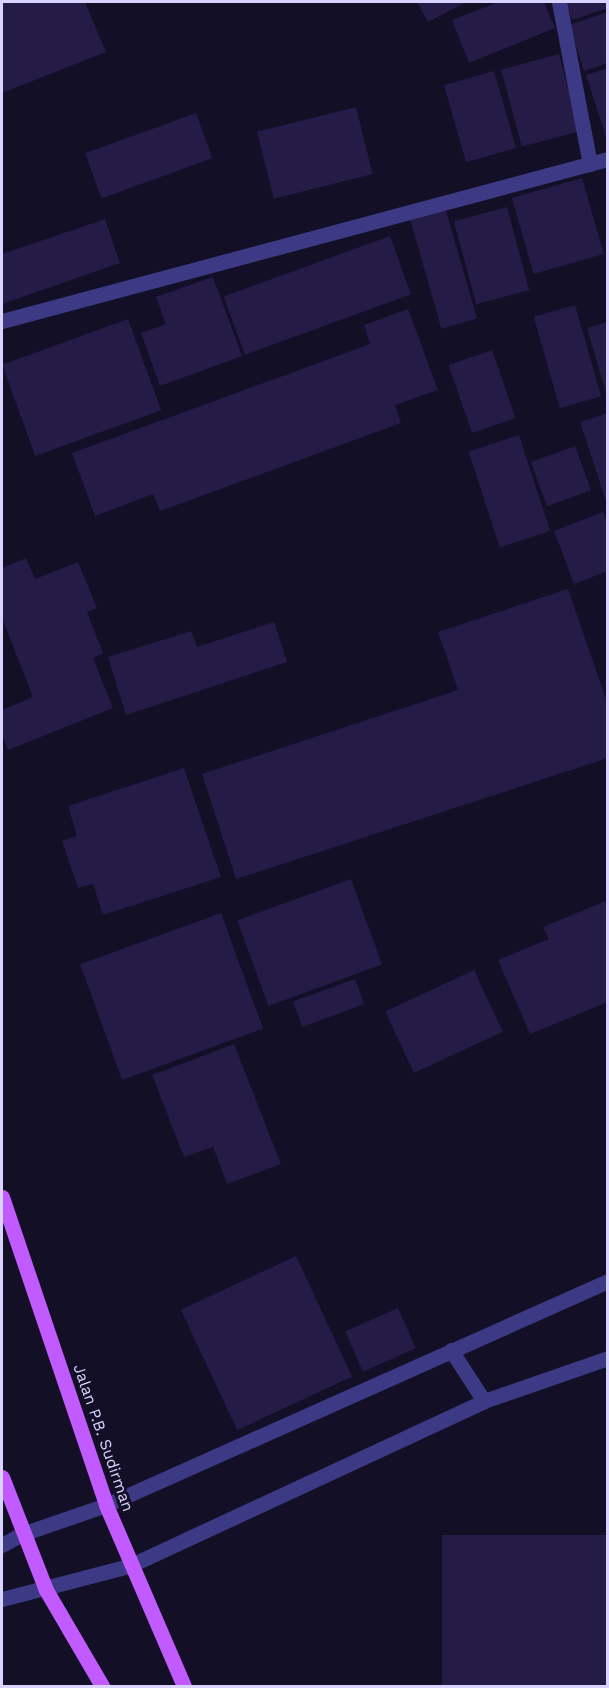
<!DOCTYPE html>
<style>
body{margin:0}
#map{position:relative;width:609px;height:1688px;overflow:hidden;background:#130f26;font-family:"Work Sans",sans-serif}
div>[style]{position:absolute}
.building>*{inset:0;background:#241b47;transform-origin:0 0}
.minor>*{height:15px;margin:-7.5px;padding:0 7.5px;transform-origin:7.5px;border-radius:7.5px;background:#3d3a85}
.major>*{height:15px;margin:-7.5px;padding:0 7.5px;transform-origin:7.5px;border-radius:7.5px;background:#c25bff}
span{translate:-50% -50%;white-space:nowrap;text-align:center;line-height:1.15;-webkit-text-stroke:6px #130f26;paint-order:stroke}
.street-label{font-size:16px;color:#d9d4ff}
.frame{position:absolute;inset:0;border:3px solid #d9d4ff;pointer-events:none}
</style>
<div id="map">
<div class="building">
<i style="clip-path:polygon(2px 2px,85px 2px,106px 52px,2px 93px)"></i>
<i style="clip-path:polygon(417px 2px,466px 2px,428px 22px)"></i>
<i style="clip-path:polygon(498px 2px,544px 2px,555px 28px,469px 63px,452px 20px)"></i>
<i style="clip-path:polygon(566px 2px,608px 2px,608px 8px,572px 20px)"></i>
<i style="clip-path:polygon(608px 12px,608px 63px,584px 71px,569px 25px)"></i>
<i style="left:559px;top:54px;width:80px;height:60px;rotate:75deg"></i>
<i style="clip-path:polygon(608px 68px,608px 140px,607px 140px,586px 75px)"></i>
<i style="left:494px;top:71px;width:80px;height:52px;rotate:74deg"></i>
<i style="left:356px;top:107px;width:69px;height:102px;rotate:76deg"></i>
<i style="left:196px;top:113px;width:48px;height:118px;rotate:70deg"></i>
<i style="left:582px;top:178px;width:79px;height:73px;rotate:74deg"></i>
<i style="left:445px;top:207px;width:116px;height:37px;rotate:74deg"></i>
<i style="left:507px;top:207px;width:86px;height:55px;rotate:75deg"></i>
<i style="clip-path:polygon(105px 219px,120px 263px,2px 304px,2px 254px)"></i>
<i style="left:390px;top:236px;width:62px;height:177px;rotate:70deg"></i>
<i style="clip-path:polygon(213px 277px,242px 356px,160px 386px,141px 333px,166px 324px,156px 297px)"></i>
<i style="left:575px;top:305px;width:95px;height:43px;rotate:74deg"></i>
<i style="clip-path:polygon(408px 309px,438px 390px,395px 405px,401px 423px,160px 511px,153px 494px,95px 516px,72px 453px,370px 344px,364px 325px)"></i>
<i style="left:128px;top:319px;width:97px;height:134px;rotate:70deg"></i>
<i style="clip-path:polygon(608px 322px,608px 396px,607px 396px,587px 328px)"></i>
<i style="left:492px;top:350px;width:72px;height:46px;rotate:71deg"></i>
<i style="clip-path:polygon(608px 413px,608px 503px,607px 504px,580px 422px)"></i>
<i style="left:519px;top:435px;width:101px;height:53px;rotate:72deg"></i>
<i style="left:575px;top:446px;width:47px;height:47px;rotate:70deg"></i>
<i style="clip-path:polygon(603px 512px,608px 525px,608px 571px,574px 584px,554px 531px)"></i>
<i style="clip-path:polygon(26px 558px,35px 579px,78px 562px,97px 608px,87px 612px,103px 653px,93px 658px,113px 708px,8px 750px,2px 734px,2px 710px,33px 697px,2px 618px,2px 568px)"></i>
<i style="clip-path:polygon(568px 589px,608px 705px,608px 758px,236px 879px,202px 774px,458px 690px,438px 632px)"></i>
<i style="clip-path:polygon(274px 622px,287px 662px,126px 715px,108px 657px,191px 631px,197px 647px)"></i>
<i style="clip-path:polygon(184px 768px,221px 877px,103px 915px,93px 884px,78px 888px,62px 841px,77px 836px,68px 806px)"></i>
<i style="left:351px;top:879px;width:91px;height:121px;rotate:70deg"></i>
<i style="clip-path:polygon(608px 900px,608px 1002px,530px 1034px,498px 960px,549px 939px,543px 927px)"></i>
<i style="left:221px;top:913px;width:123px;height:150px;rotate:70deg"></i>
<i style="left:474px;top:970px;width:68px;height:98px;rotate:65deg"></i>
<i style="left:355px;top:979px;width:27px;height:66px;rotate:70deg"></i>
<i style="clip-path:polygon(234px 1044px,281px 1164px,227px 1184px,213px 1147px,184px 1157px,152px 1075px)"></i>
<i style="left:296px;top:1256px;width:133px;height:127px;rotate:65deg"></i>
<i style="left:398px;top:1308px;width:44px;height:58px;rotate:66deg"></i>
<i style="left:608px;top:1535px;width:151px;height:166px;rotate:90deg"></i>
</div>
<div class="minor">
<i style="left:559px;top:2px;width:165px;rotate:79.2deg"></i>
<i style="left:2px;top:321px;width:627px;rotate:-14.97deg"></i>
<i style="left:451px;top:1350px;width:61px;rotate:57.1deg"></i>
<i style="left:2px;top:1545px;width:23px;rotate:-29deg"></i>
<i style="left:22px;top:1534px;width:89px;rotate:-19deg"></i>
<i style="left:106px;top:1505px;width:550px;rotate:-24.05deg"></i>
<i style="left:2px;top:1599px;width:131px;rotate:-14.6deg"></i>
<i style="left:129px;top:1566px;width:391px;rotate:-24.9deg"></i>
<i style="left:484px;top:1401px;width:131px;rotate:-19.1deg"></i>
</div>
<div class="major">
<i style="left:2px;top:1197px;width:325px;rotate:71.3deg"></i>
<i style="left:106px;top:1505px;width:197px;rotate:66.7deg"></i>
<i style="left:2px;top:1477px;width:121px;rotate:68.7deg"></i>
<i style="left:46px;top:1590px;width:111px;rotate:59.7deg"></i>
</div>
<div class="street-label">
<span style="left:103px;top:1438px;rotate:71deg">Jalan P.B. Sudirman</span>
</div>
<div class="frame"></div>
</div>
